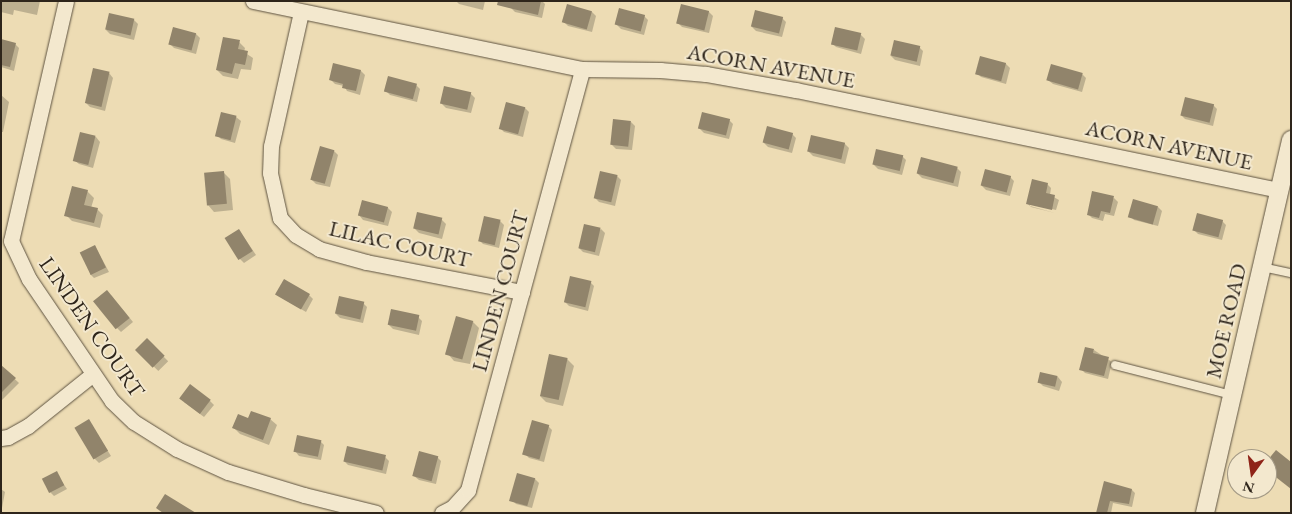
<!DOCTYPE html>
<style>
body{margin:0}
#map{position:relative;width:1292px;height:514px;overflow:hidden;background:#eddcb4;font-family:"EB Garamond",serif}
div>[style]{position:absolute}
.shadow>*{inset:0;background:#0003;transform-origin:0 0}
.building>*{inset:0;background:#91846b;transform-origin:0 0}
.roads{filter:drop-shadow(0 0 1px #5e5341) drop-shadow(0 0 1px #5e5341)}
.service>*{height:8px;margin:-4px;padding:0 4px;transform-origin:4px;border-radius:4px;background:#f3e8ce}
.minor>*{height:15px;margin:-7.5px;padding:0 7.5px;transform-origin:7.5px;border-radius:7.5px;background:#f3e8ce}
.tertiary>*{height:18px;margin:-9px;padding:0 9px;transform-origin:9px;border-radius:9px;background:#f3e8ce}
span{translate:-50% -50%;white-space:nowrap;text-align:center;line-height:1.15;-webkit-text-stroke:4px #f3e8ce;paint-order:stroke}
.street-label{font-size:22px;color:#2e251b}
.frame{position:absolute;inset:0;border:2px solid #2e251b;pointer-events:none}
.north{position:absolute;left:1227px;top:449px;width:50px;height:50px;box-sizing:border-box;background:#f3e8ce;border:1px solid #a49a86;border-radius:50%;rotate:194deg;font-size:14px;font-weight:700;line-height:20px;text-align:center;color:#2e251b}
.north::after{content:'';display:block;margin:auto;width:18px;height:22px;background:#8f2418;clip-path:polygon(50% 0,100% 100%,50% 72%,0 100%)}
</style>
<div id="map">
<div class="shadow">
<i style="clip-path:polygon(1px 1px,40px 1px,37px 15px,14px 10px,13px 15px,1px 12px)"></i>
<i style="clip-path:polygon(456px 1px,485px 1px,483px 10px,459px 4px)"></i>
<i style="clip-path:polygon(513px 1px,542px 1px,545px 4px,542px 18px,515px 12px,511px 8px)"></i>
<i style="clip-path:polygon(592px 12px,596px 16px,592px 32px,568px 26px,564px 22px)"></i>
<i style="clip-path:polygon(709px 12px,713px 16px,709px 33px,682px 27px,678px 23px)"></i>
<i style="clip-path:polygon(644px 16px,648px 20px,644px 35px,621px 29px,617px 25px)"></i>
<i style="clip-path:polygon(782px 18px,786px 22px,782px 37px,756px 31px,752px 27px)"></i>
<i style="clip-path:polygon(134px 20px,138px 24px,134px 40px,110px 34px,106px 30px)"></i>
<i style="clip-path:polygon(836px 28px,861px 35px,865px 39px,861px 54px,836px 47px,832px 43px)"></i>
<i style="clip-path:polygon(196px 34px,200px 38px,196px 54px,174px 48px,170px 44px)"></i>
<i style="clip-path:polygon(1px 40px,15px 44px,19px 48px,14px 71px,1px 67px)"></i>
<i style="clip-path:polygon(239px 42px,245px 48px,244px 52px,253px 58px,251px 70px,241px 69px,238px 79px,223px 76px,217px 70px)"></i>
<i style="clip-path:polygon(919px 47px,923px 51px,920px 66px,895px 60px,891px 56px)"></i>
<i style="clip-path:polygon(1006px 64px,1010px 68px,1006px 84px,981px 77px,977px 73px)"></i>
<i style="clip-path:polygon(361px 71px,365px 75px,360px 95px,347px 91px,344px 86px,335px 84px,331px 80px)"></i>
<i style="clip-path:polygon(109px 73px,113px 78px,105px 111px,90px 107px,86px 103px)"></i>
<i style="clip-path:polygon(1082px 74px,1086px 78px,1082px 92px,1053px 84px,1048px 80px)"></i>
<i style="clip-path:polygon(416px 85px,420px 89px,417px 102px,390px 95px,386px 91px)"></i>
<i style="clip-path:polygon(445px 88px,471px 94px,475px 98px,471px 113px,446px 108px,442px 104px)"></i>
<i style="clip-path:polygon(1px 95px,9px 102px,3px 132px,1px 132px)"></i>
<i style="clip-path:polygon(506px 104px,525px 108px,529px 112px,523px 137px,504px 132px,500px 128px)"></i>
<i style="clip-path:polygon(1213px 105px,1217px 109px,1213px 126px,1185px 119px,1181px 115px)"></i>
<i style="clip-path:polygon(236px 117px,241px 121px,235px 143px,221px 139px,217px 135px)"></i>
<i style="clip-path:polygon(729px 120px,733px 124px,729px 139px,704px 133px,700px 129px)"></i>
<i style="clip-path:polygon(631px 122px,635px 126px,632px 150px,616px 149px,612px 145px)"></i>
<i style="clip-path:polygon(81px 134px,96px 137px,100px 142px,93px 168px,79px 164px,74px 160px)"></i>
<i style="clip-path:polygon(792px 134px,796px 138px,792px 153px,768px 147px,764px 143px)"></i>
<i style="clip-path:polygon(845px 144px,849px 148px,845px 164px,813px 156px,809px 152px)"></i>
<i style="clip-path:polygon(334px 151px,338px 155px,330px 187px,316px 184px,312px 180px)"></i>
<i style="clip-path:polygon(902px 156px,906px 160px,902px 175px,878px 169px,874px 165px)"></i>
<i style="clip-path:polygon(957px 168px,961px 172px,958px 187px,922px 178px,918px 174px)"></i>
<i style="clip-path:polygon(224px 173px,230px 179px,233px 210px,214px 212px,208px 205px)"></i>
<i style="clip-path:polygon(617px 176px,621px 180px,615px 206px,599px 202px,595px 198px)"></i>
<i style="clip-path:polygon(1010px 177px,1014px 181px,1010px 196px,986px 190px,982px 186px)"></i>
<i style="clip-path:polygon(1047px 184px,1051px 188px,1050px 195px,1059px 200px,1056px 210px,1030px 204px,1030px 206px,1055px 213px,1031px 207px,1027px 203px)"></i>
<i style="clip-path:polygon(87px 191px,94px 198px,91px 208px,97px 209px,103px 215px,100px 228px,72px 221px,66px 215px)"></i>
<i style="clip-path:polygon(1114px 198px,1118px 202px,1114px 216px,1105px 214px,1103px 221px,1092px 218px,1088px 214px)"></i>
<i style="clip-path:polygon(1158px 207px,1162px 211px,1158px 226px,1134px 220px,1130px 216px)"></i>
<i style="clip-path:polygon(388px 208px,392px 212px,388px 226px,363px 220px,359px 215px)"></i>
<i style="clip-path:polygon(418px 214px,442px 220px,446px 224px,442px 239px,419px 233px,415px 229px)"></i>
<i style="clip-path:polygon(500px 221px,504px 225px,499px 248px,483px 244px,479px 240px)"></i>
<i style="clip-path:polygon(1222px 221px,1226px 225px,1222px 240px,1198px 234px,1194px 230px)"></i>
<i style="clip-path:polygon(601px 229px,605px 233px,599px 256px,583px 252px,579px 248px)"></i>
<i style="clip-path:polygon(239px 230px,256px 255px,244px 263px,240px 259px)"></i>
<i style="clip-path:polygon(95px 246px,109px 272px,94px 278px,90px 274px)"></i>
<i style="clip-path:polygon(590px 282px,594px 286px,588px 311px,569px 306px,565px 302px)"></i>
<i style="clip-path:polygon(111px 295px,133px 322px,121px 332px,117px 328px)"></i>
<i style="clip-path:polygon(277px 295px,309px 295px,313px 299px,306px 312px)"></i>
<i style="clip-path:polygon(363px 303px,367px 307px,363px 323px,340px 318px,336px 314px)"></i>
<i style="clip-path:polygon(418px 317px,422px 321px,419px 335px,393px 329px,389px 325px)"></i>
<i style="clip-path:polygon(473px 322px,479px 328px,470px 364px,454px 361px,448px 354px)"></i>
<i style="left:147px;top:340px;width:30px;height:14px;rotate:45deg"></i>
<i style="clip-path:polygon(1094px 350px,1112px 362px,1108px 379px,1085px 373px,1081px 369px)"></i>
<i style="clip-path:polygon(567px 359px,574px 366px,563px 406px,546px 402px,540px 396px)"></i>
<i style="clip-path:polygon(1px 366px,19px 383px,1px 401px)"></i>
<i style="clip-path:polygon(1058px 377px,1062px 382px,1059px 391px,1043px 386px,1039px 382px)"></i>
<i style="clip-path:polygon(210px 401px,214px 405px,204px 417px,184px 402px)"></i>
<i style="clip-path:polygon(270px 419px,277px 425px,269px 445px,240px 434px,234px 428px)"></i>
<i style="clip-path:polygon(89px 421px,111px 456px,99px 463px,95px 459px)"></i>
<i style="clip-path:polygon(548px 426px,552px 430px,544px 462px,529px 458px,525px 454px)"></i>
<i style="clip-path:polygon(320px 441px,324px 445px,321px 460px,299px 456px,295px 451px)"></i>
<i style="clip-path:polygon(385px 457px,389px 461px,386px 474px,348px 465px,344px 461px)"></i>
<i style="clip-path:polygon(437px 457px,441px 461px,436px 484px,419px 480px,414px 476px)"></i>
<i style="clip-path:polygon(56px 473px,67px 489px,54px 496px,50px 492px)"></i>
<i style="clip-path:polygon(535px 479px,539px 483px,532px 508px,516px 504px,512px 500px)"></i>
<i style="clip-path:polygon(1105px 483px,1132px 490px,1135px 493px,1132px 507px,1113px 503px,1111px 513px,1097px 513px)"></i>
<i style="clip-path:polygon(1px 489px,5px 492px,2px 508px,1px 508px)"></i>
</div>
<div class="building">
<i style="clip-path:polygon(498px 1px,541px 1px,538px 15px,497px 5px)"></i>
<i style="left:567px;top:4px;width:26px;height:19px;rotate:16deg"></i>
<i style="left:681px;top:4px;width:29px;height:20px;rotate:14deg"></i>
<i style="left:619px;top:8px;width:27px;height:17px;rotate:15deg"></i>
<i style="left:755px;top:10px;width:29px;height:17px;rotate:14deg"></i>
<i style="left:109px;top:13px;width:26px;height:17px;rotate:13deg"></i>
<i style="left:173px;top:27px;width:24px;height:18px;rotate:15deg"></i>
<i style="left:835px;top:27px;width:27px;height:18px;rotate:13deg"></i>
<i style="clip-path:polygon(223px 37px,240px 40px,238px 49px,248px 51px,245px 65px,235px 63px,232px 74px,216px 70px)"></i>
<i style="clip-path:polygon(1px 39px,16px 43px,10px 67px,1px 65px)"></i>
<i style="left:894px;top:40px;width:27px;height:16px;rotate:13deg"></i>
<i style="left:980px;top:56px;width:27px;height:19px;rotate:15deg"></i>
<i style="clip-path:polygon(333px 63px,361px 70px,356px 91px,342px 88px,343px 84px,329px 80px)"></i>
<i style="left:1051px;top:64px;width:33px;height:17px;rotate:16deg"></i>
<i style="left:93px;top:68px;width:17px;height:36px;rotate:13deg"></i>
<i style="left:388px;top:76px;width:30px;height:16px;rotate:15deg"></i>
<i style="left:444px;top:86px;width:28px;height:18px;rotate:13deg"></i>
<i style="left:1185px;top:97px;width:30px;height:19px;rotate:14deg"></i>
<i style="left:506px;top:102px;width:20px;height:28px;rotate:15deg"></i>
<i style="left:221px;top:112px;width:16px;height:25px;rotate:14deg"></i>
<i style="left:702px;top:112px;width:29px;height:17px;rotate:14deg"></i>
<i style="left:613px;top:119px;width:18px;height:26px;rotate:6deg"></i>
<i style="left:767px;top:126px;width:27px;height:17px;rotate:15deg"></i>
<i style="left:80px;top:132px;width:16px;height:30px;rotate:14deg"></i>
<i style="left:811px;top:135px;width:35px;height:17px;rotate:13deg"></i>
<i style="left:320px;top:146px;width:15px;height:35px;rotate:16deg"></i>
<i style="left:876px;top:149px;width:28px;height:16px;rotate:13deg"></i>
<i style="left:921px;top:157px;width:38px;height:17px;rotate:15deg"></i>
<i style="left:985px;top:169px;width:27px;height:17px;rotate:15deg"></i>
<i style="left:224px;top:171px;width:33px;height:20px;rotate:85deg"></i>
<i style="left:600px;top:171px;width:18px;height:28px;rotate:13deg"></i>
<i style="clip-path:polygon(1032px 179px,1048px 183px,1046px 193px,1055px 195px,1052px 210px,1026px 204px)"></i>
<i style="clip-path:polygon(72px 186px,88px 190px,84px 205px,98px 208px,94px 223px,64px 216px)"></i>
<i style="clip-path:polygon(1092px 191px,1114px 196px,1110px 213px,1101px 211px,1099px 218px,1087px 215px)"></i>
<i style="left:1133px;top:199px;width:26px;height:19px;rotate:16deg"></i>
<i style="left:362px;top:200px;width:27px;height:16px;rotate:15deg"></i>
<i style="left:417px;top:212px;width:26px;height:17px;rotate:13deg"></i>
<i style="left:1197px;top:213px;width:27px;height:18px;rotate:15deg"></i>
<i style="left:484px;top:216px;width:17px;height:26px;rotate:13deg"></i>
<i style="left:584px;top:224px;width:17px;height:25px;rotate:13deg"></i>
<i style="left:239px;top:229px;width:26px;height:17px;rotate:58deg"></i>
<i style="left:95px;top:245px;width:25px;height:17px;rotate:64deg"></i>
<i style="left:570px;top:276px;width:22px;height:27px;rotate:13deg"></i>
<i style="left:284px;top:279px;width:30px;height:18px;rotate:30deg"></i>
<i style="left:107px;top:290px;width:36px;height:18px;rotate:51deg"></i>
<i style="left:339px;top:296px;width:26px;height:18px;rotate:13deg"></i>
<i style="left:391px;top:309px;width:29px;height:16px;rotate:12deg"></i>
<i style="left:456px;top:316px;width:18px;height:40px;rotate:16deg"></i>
<i style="left:147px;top:338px;width:25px;height:17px;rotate:45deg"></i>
<i style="clip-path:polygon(1085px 347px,1094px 349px,1093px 353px,1109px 357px,1104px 376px,1079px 370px)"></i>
<i style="left:549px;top:354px;width:19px;height:43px;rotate:12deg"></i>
<i style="clip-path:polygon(1px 365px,16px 378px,1px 393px)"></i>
<i style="left:1040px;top:372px;width:18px;height:11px;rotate:13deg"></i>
<i style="left:190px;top:384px;width:26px;height:18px;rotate:37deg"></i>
<i style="clip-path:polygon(251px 411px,271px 418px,263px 440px,232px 428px,238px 414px,248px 418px)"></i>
<i style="left:89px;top:419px;width:37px;height:17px;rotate:59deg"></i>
<i style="left:532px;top:420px;width:18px;height:36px;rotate:16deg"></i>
<i style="left:297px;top:435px;width:25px;height:17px;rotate:12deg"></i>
<i style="left:347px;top:446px;width:40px;height:16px;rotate:13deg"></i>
<i style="clip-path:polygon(1276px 450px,1291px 462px,1291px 489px,1267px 470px,1267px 461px)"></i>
<i style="left:419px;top:451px;width:20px;height:26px;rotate:15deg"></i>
<i style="left:57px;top:471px;width:16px;height:17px;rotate:63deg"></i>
<i style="left:517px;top:473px;width:19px;height:29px;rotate:16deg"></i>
<i style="clip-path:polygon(1104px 481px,1132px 489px,1129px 504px,1110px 501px,1107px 513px,1096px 513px)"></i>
<i style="clip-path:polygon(165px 494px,196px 513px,163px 513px,156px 508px)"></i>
</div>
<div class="roads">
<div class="service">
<i style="left:1262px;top:267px;width:30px;rotate:12deg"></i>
<i style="left:1115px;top:365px;width:121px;rotate:14.4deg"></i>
</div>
<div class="minor">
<i style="left:66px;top:1px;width:246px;rotate:102.9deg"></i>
<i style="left:11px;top:241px;width:42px;rotate:64.7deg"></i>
<i style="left:29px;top:279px;width:148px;rotate:55.8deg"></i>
<i style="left:112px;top:401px;width:30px;rotate:44deg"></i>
<i style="left:134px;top:422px;width:51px;rotate:32.1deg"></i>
<i style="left:177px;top:449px;width:56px;rotate:24.3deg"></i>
<i style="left:228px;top:472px;width:79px;rotate:16.8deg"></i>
<i style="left:304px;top:495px;width:74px;rotate:14deg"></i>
<i style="left:253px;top:1px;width:336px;rotate:11.7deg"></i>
<i style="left:582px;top:69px;width:78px;rotate:0.7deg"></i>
<i style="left:660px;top:70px;width:46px;rotate:5deg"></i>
<i style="left:706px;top:74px;width:91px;rotate:10.1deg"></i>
<i style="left:796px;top:90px;width:493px;rotate:11.7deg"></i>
<i style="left:301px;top:12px;width:137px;rotate:102.6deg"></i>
<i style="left:271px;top:146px;width:27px;rotate:92deg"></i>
<i style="left:270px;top:173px;width:46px;rotate:77.5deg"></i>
<i style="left:280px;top:218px;width:23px;rotate:47deg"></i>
<i style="left:296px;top:235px;width:27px;rotate:31deg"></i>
<i style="left:319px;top:249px;width:49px;rotate:15.5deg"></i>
<i style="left:366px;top:262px;width:159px;rotate:10.9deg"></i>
<i style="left:1px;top:438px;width:7px;rotate:-8deg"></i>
<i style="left:8px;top:437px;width:23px;rotate:-29deg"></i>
<i style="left:28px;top:426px;width:83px;rotate:-38.7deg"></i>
<i style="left:442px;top:513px;width:11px;rotate:-27deg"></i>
<i style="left:452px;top:508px;width:24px;rotate:-48deg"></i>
<i style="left:468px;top:490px;width:436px;rotate:-74.8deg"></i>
</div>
<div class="tertiary">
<i style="left:1205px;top:513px;width:383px;rotate:-77deg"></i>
</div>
</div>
<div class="street-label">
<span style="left:771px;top:66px;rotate:10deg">ACORN AVENUE</span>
<span style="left:1169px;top:145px;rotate:12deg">ACORN AVENUE</span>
<span style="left:400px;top:244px;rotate:13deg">LILAC COURT</span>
<span style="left:500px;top:291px;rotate:-75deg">LINDEN COURT</span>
<span style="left:1226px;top:321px;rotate:-77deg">MOE ROAD</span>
<span style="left:92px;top:327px;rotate:55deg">LINDEN COURT</span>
</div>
<div class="frame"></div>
<div class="north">N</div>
</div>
